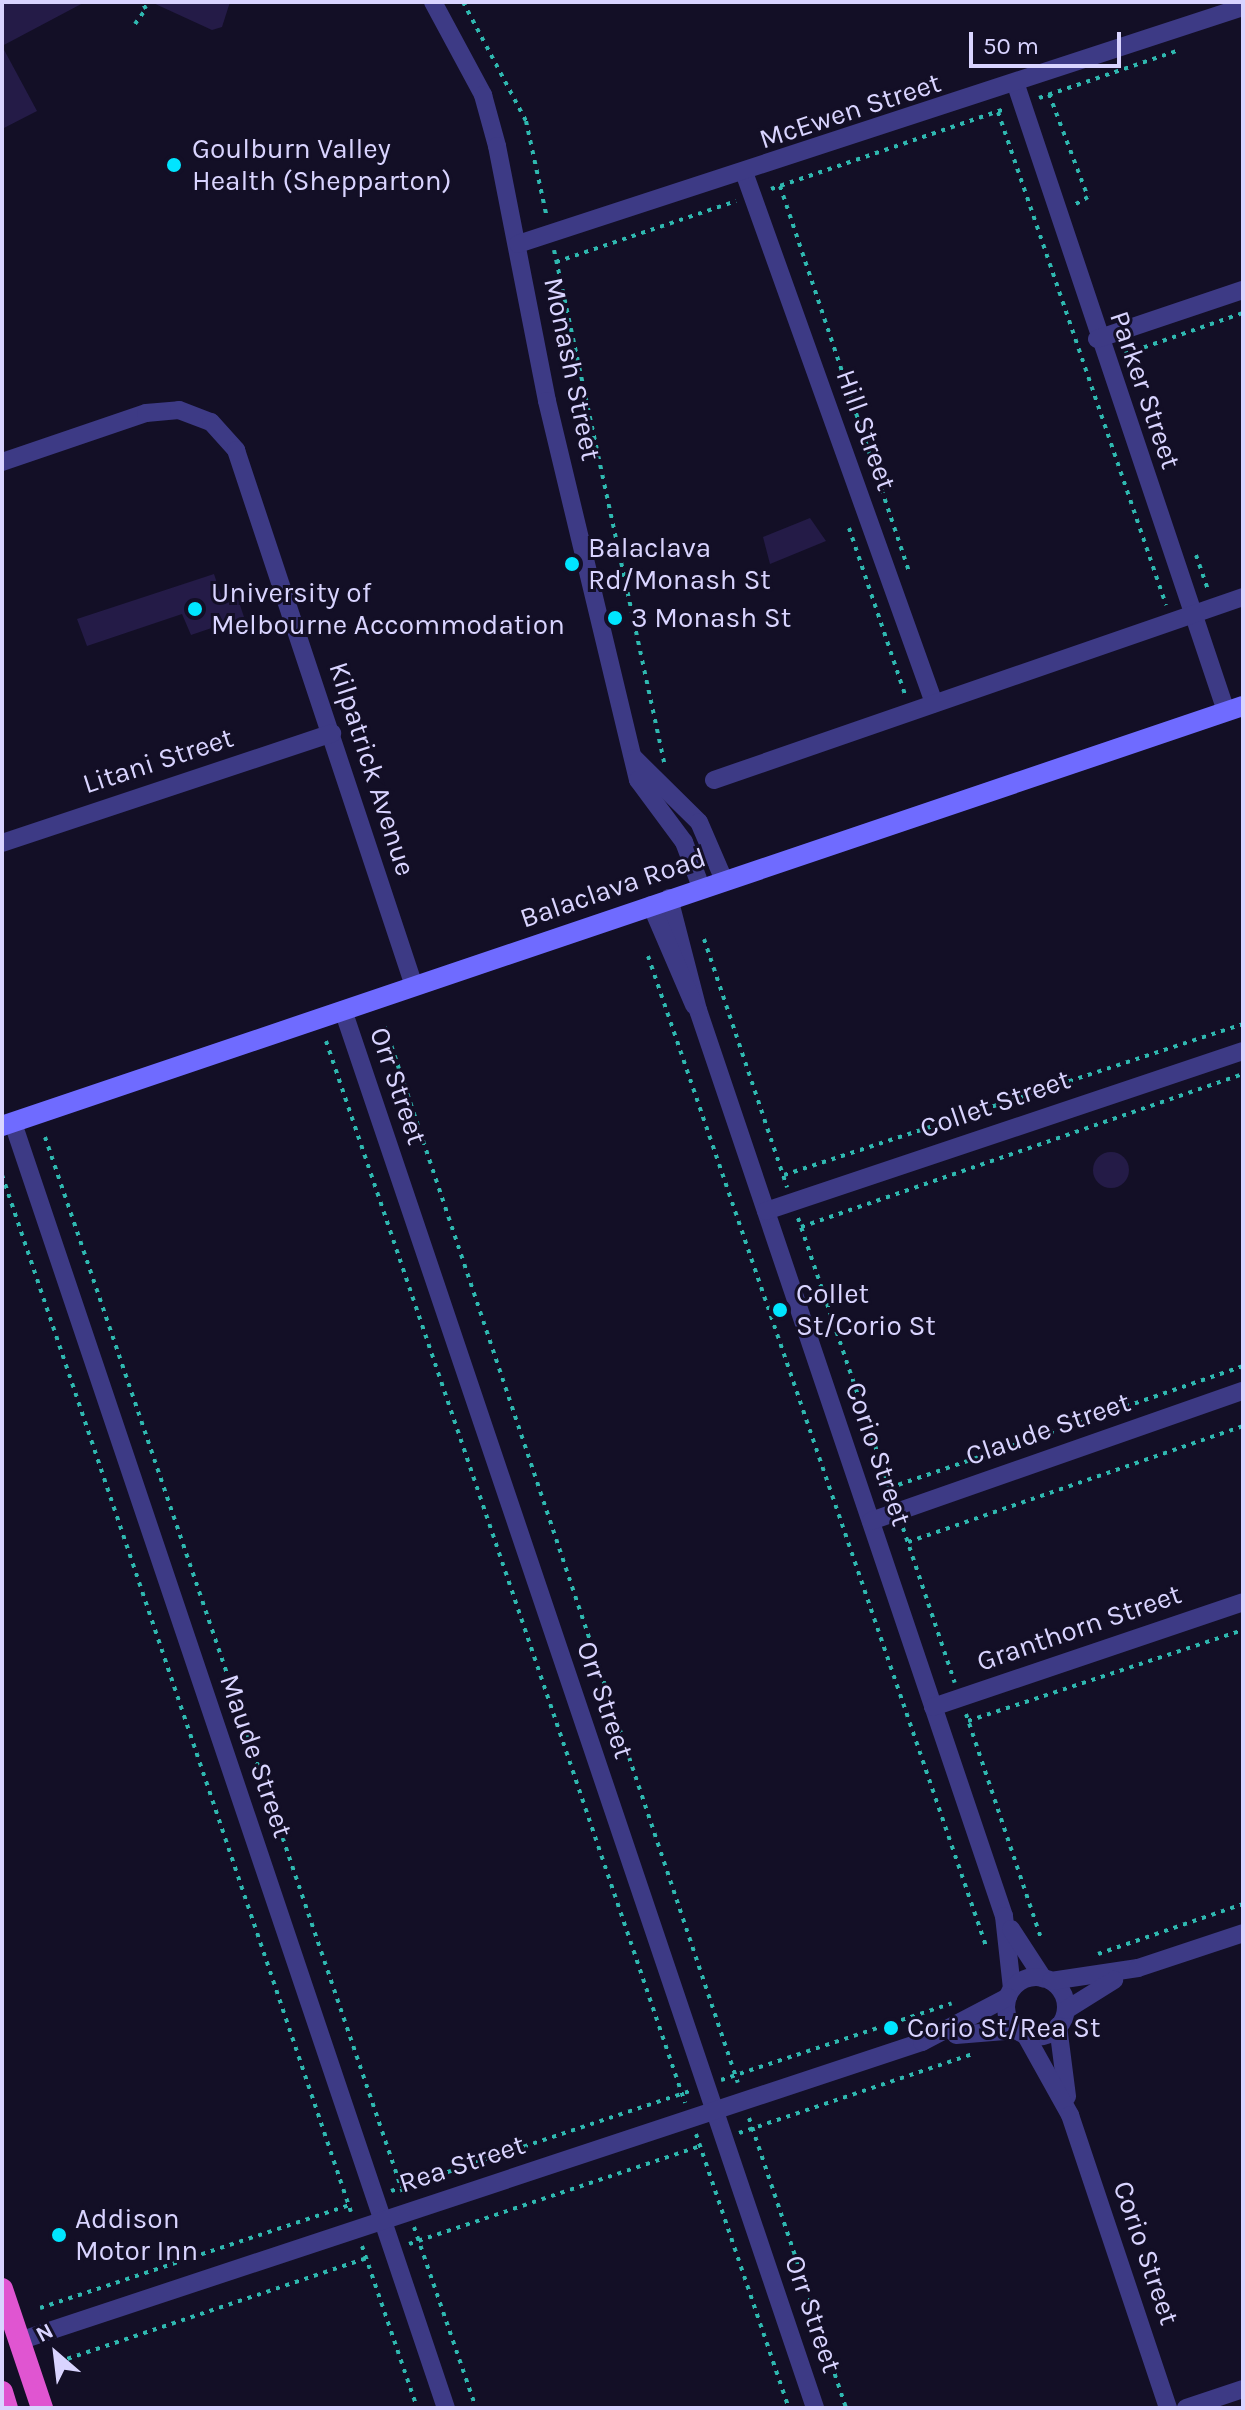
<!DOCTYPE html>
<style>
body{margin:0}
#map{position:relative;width:1245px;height:2410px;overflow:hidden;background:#130f26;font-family:Karla,sans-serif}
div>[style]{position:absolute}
.building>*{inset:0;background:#241b47}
.round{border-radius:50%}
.path>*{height:4px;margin-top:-2px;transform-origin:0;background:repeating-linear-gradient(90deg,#2fb8b0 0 4px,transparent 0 10px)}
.minor>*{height:18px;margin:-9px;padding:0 9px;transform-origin:9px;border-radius:9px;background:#3d3a85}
.minor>.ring{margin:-9px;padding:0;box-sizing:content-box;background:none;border:18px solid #3d3a85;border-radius:50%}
.secondary>*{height:20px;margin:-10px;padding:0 10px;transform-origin:10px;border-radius:10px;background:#6f6bff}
.trunk>*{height:22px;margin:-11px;padding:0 11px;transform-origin:11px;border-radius:11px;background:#e055d1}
.dots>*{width:22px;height:22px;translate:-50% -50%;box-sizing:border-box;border:4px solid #130f26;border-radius:50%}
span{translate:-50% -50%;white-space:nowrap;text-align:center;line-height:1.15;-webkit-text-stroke:6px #130f26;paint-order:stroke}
.street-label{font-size:28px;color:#d9d4ff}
.poi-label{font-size:28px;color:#d9d4ff}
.left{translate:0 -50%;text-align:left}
.frame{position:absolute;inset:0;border:4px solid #d9d4ff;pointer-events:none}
.north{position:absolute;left:16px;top:2314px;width:80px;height:80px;-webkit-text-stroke:6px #130f26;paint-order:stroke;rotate:332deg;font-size:22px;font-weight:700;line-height:32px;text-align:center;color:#d9d4ff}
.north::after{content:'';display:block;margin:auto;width:28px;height:36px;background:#d9d4ff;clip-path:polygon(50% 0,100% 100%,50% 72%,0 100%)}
.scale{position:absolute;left:969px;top:32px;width:152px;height:36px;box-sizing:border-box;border:4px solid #d9d4ff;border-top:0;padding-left:10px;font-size:24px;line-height:28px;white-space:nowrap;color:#d9d4ff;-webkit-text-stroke:6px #130f26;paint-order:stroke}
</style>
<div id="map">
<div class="building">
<i style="clip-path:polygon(2px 2px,85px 2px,2px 46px,37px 111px,2px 129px)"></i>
<i style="clip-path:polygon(151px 2px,230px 2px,222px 27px,212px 30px)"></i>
<i style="clip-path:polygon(810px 518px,826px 541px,770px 564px,763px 537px)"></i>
<i style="clip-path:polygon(214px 574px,224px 604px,238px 599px,244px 617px,191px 635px,182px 614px,87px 646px,77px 619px)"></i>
<i class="round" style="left:1093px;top:1152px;width:36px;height:36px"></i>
</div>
<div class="path">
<i style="left:463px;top:2px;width:135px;rotate:62.1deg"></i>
<i style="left:526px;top:121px;width:99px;rotate:77.8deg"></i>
<i style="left:135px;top:24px;width:19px;rotate:-54deg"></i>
<i style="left:146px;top:9px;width:8px;rotate:-120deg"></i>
<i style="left:1049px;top:94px;width:110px;rotate:69.3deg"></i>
<i style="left:1088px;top:197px;width:16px;rotate:150deg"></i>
<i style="left:1039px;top:98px;width:148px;rotate:-18.9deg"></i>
<i style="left:998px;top:112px;width:521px;rotate:71.18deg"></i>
<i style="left:780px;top:186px;width:409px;rotate:71.5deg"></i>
<i style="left:771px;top:189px;width:247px;rotate:-18.9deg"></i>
<i style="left:554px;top:250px;width:524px;rotate:77.87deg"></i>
<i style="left:556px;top:262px;width:190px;rotate:-18.7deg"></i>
<i style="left:1125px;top:354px;width:125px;rotate:-19.2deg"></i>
<i style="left:849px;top:528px;width:175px;rotate:71.4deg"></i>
<i style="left:1196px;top:555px;width:36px;rotate:71deg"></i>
<i style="left:704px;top:939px;width:262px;rotate:71.5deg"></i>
<i style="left:648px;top:956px;width:1049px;rotate:71.15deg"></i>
<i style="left:385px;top:1027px;width:1113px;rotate:71.52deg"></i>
<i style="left:326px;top:1041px;width:1121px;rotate:71.32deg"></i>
<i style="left:45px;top:1137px;width:1118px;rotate:71.27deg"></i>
<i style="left:2px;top:1175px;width:1094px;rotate:71.4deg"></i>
<i style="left:784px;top:1175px;width:483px;rotate:-18.2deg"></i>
<i style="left:798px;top:1218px;width:290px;rotate:71.3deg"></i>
<i style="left:801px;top:1227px;width:468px;rotate:-19.1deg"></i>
<i style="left:889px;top:1488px;width:374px;rotate:-19deg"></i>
<i style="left:903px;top:1528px;width:163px;rotate:71.5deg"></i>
<i style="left:908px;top:1542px;width:355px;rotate:-19.1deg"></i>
<i style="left:966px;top:1714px;width:239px;rotate:71.5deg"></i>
<i style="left:968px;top:1721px;width:290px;rotate:-18.3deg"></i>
<i style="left:1098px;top:1954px;width:153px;rotate:-19deg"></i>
<i style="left:721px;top:2080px;width:243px;rotate:-18.4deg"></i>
<i style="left:749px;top:2118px;width:306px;rotate:71.5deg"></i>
<i style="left:739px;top:2133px;width:247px;rotate:-18.7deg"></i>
<i style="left:696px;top:2134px;width:289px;rotate:71.3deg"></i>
<i style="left:391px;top:2191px;width:315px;rotate:-18.5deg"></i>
<i style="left:414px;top:2227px;width:191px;rotate:71.1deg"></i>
<i style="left:409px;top:2244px;width:307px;rotate:-18.6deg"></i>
<i style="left:362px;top:2246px;width:171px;rotate:71.2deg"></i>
<i style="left:40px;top:2308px;width:326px;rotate:-18.4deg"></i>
<i style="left:58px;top:2362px;width:326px;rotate:-18.6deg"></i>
</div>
<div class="minor">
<i style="left:433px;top:2px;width:106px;rotate:61.7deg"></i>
<i style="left:483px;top:95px;width:53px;rotate:74.6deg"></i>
<i style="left:497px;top:146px;width:260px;rotate:78.9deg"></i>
<i style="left:547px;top:401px;width:390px;rotate:76.5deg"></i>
<i style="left:638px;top:780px;width:77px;rotate:53.4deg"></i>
<i style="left:684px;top:842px;width:48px;rotate:69.3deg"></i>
<i style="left:1016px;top:85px;width:660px;rotate:71.46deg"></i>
<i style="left:745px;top:175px;width:561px;rotate:70.3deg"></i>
<i style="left:518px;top:244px;width:763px;rotate:-18.1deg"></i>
<i style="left:1097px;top:339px;width:154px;rotate:-18.6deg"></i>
<i style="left:2px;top:462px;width:152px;rotate:-18.8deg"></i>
<i style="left:146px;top:413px;width:33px;rotate:-5deg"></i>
<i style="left:179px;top:410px;width:34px;rotate:21deg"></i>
<i style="left:211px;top:422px;width:38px;rotate:48deg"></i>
<i style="left:236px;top:450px;width:565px;rotate:71.63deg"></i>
<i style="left:634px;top:758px;width:91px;rotate:44.6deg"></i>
<i style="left:699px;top:822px;width:63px;rotate:66.7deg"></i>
<i style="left:714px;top:780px;width:560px;rotate:-19.08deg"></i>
<i style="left:2px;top:843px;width:348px;rotate:-18.4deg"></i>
<i style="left:669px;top:898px;width:116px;rotate:75.5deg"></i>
<i style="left:698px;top:1010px;width:956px;rotate:71.34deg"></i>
<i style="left:1004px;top:1916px;width:73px;rotate:83.7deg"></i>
<i style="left:651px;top:905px;width:109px;rotate:66.7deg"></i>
<i style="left:343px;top:1010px;width:1476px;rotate:71.34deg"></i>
<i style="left:13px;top:1123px;width:1356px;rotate:71.38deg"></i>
<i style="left:766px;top:1211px;width:503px;rotate:-18.54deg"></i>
<i style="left:871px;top:1521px;width:394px;rotate:-19.3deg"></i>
<i style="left:933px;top:1707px;width:327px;rotate:-18.7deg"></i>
<i style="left:1011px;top:1929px;width:59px;rotate:56.9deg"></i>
<i class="ring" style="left:1006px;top:1977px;width:42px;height:42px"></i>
<i style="left:1051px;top:1981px;width:88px;rotate:-8.5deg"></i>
<i style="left:1138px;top:1968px;width:111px;rotate:-18.4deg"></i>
<i style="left:1066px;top:2010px;width:57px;rotate:-32deg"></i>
<i style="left:1058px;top:2026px;width:71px;rotate:82.7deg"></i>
<i style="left:1025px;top:2034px;width:93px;rotate:60.9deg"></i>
<i style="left:1070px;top:2115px;width:309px;rotate:71.5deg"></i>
<i style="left:956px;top:2035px;width:61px;rotate:-4.7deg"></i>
<i style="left:19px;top:2341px;width:951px;rotate:-18.32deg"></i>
<i style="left:922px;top:2042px;width:97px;rotate:-27.6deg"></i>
<i style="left:1186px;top:2408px;width:60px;rotate:-18.4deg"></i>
</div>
<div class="secondary">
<i style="left:2px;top:1126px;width:1310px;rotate:-18.7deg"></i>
</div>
<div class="trunk">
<i style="left:2px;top:2289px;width:126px;rotate:71.4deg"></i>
<i style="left:2px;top:2392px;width:17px;rotate:73deg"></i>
</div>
<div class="dots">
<i style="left:174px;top:165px;background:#00e5ff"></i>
<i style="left:572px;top:564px;background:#00e5ff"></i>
<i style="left:195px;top:609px;background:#00e5ff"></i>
<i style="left:615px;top:618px;background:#00e5ff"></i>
<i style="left:780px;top:1310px;background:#00e5ff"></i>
<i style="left:891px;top:2028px;background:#00e5ff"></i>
<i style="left:59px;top:2235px;background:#00e5ff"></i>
</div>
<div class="street-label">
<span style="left:850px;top:111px;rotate:-18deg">McEwen Street</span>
<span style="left:572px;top:369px;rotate:78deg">Monash Street</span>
<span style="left:1145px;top:390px;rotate:71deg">Parker Street</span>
<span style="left:866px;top:430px;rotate:70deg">Hill Street</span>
<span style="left:158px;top:761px;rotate:-18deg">Litani Street</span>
<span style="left:372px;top:769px;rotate:72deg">Kilpatrick Avenue</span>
<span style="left:613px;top:888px;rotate:-19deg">Balaclava Road</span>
<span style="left:398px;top:1086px;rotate:71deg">Orr Street</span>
<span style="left:995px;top:1104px;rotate:-19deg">Collet Street</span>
<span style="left:1048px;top:1429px;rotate:-19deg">Claude Street</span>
<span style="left:878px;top:1454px;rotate:71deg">Corio Street</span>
<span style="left:1079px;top:1628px;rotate:-19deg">Granthorn Street</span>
<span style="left:605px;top:1700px;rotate:71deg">Orr Street</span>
<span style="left:256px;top:1756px;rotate:71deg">Maude Street</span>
<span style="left:462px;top:2164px;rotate:-18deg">Rea Street</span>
<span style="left:1146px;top:2253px;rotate:71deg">Corio Street</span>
<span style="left:813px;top:2314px;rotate:71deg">Orr Street</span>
</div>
<div class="poi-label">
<span class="left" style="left:192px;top:165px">Goulburn Valley<br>Health (Shepparton)</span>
<span class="left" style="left:588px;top:564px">Balaclava<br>Rd/Monash St</span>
<span class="left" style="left:211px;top:609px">University of<br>Melbourne Accommodation</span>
<span class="left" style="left:631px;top:618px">3 Monash St</span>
<span class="left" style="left:796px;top:1310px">Collet<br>St/Corio St</span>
<span class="left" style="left:907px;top:2028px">Corio St/Rea St</span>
<span class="left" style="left:75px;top:2235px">Addison<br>Motor Inn</span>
</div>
<div class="frame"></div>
<div class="north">N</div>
<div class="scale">50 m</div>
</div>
